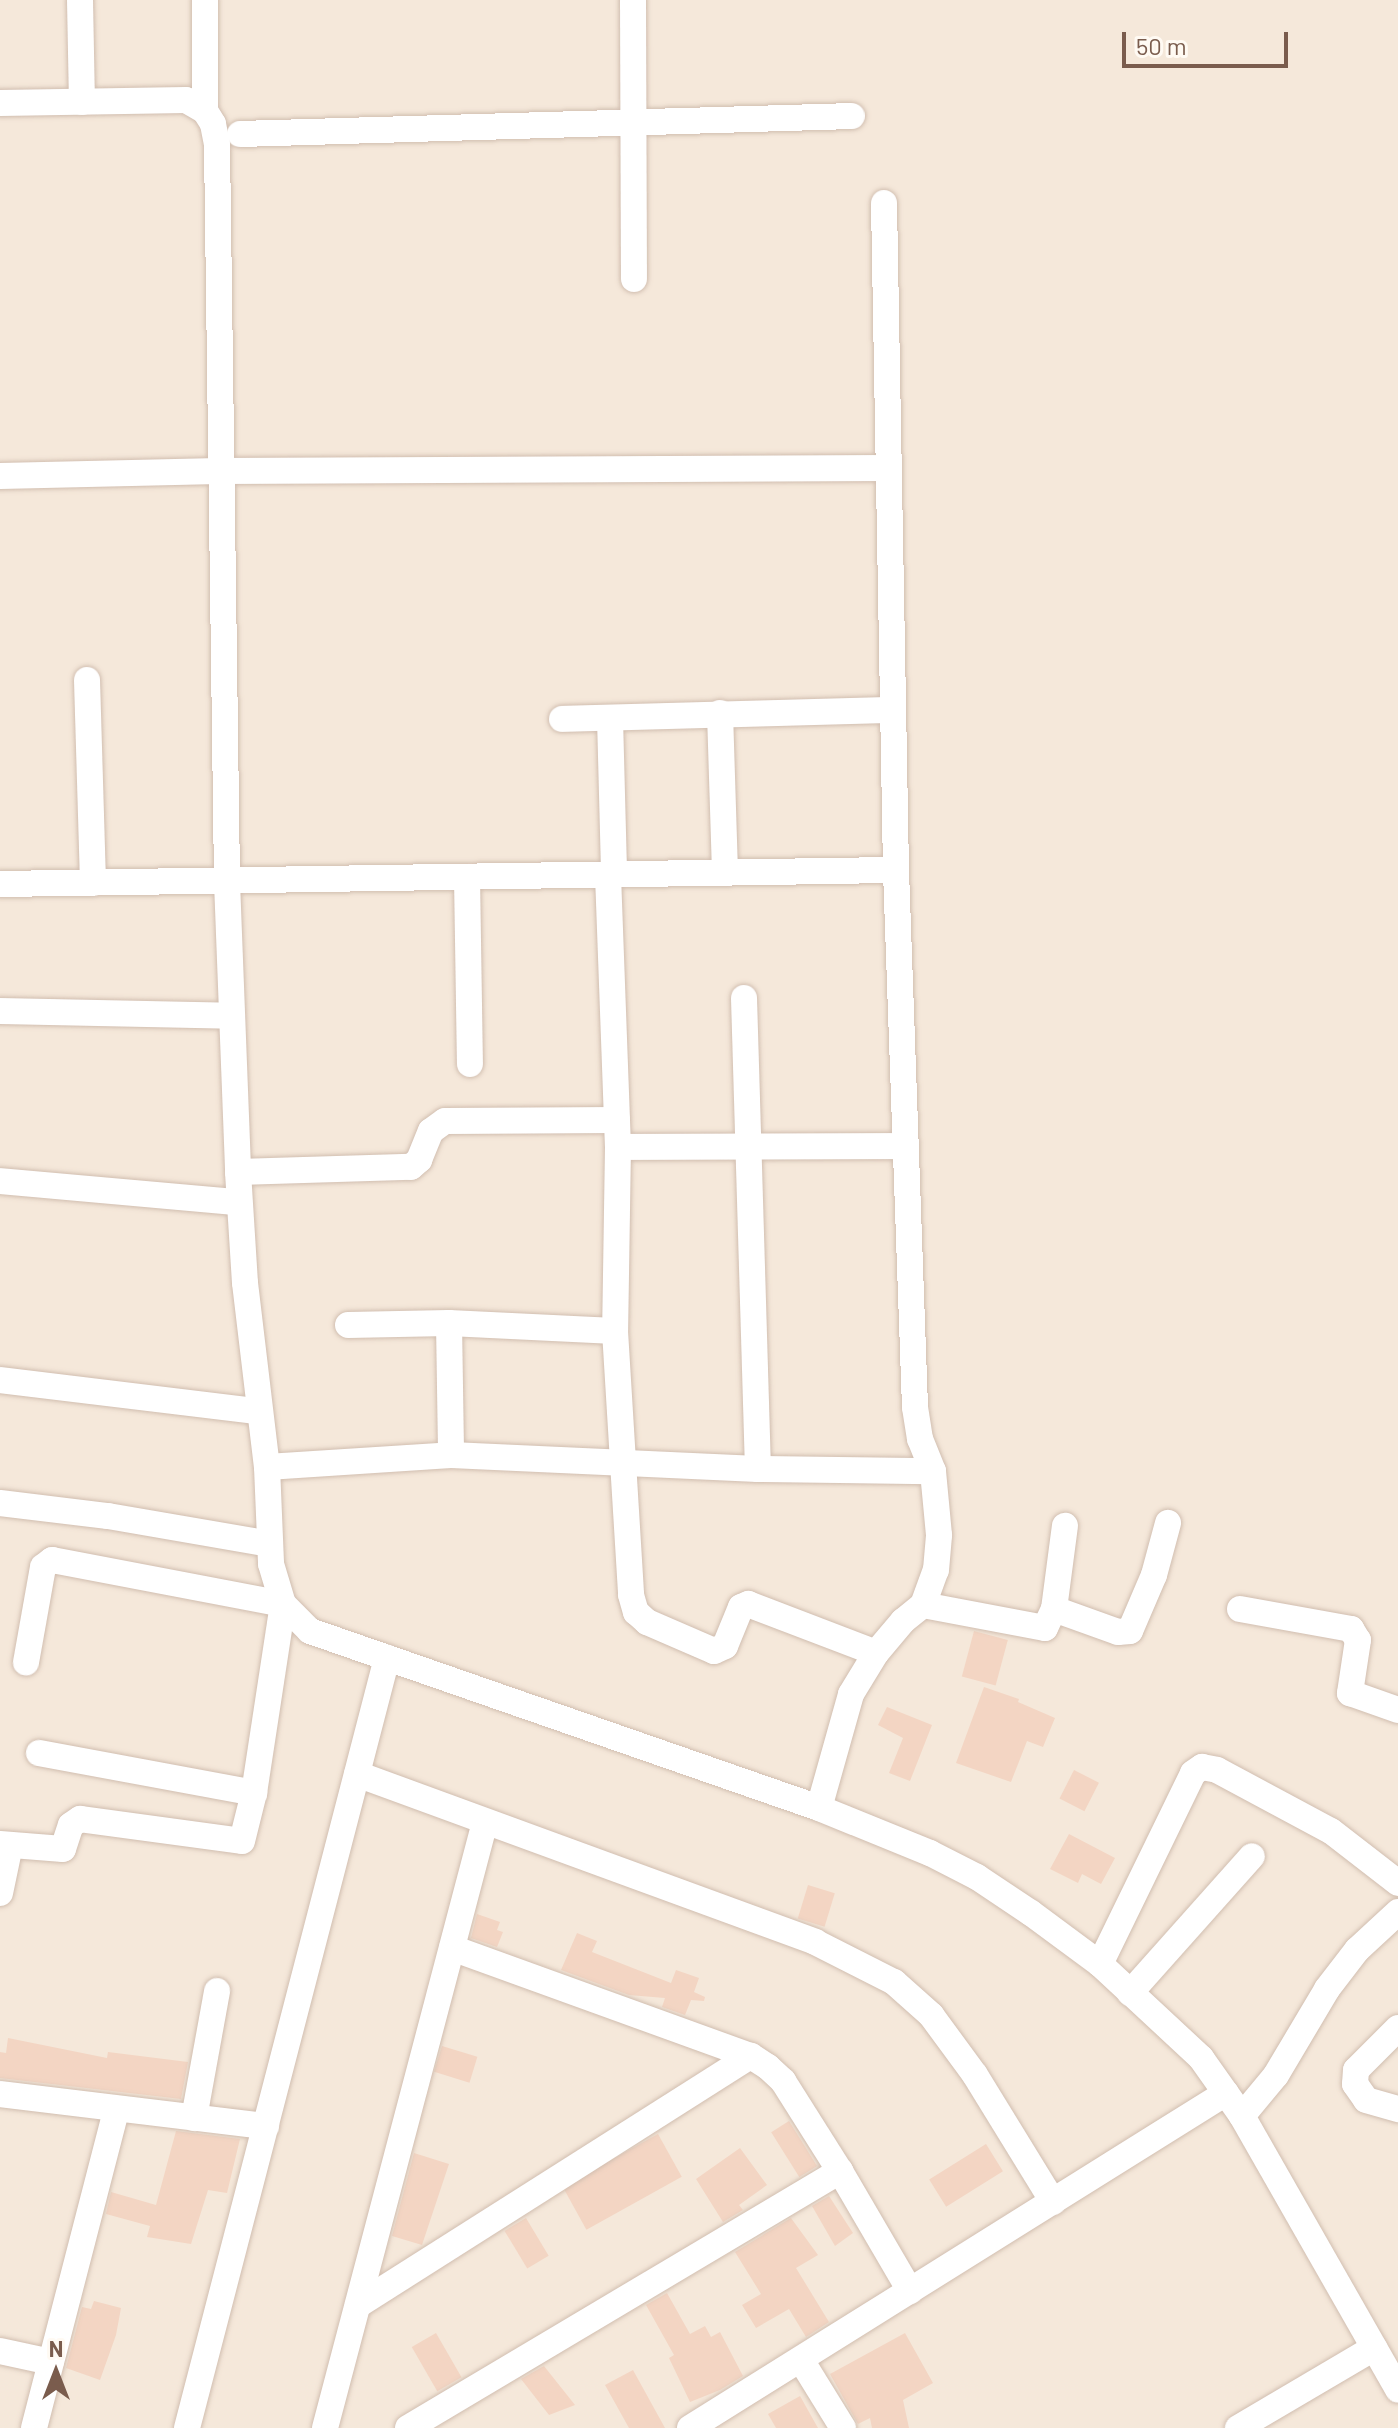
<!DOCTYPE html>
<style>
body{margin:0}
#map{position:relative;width:1398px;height:2428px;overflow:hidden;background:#fdf6ec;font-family:Barlow,sans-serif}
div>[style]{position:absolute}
.residential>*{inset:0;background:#f5e8da;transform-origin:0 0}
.building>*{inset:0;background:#f3d5c3;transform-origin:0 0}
.roads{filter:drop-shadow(0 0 2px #d1beb0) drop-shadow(0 0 2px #d1beb0)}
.minor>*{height:26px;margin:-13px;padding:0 13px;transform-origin:13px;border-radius:13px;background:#fff}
span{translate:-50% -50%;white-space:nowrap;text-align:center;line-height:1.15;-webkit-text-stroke:6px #fffaf3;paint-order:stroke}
.north{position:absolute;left:16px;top:2332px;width:80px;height:80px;-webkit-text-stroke:6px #fffaf3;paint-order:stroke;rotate:0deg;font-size:22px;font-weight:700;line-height:32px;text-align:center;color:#7a5c4d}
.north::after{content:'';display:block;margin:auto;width:28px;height:36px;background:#7a5c4d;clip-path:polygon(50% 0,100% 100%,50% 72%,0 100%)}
.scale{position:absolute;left:1122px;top:32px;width:166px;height:36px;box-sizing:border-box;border:4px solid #7a5c4d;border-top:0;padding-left:10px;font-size:24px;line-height:28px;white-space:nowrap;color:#7a5c4d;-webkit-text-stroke:6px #fffaf3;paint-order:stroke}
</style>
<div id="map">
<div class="residential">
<i style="left:0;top:0;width:1398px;height:2428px"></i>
</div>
<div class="building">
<i style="left:974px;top:1631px;width:35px;height:47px;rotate:15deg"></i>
<i style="clip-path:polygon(984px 1687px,1019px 1699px,1018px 1702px,1055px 1718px,1043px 1747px,1027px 1741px,1011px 1782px,956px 1763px)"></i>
<i style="clip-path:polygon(887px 1707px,932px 1725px,910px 1781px,889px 1773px,903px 1738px,878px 1725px)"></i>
<i style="left:1074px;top:1770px;width:28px;height:32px;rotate:27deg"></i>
<i style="clip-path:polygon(1069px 1834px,1115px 1858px,1101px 1884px,1082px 1874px,1078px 1883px,1050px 1869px)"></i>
<i style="left:808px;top:1885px;width:28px;height:35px;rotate:17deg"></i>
<i style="clip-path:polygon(477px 1914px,500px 1922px,497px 1930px,503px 1932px,497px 1947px,471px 1938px)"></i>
<i style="clip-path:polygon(577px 1933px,597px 1941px,592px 1952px,671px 1983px,676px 1970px,699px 1978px,694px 1992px,705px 1997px,704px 2001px,691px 2000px,685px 2015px,662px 2007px,665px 1998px,629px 1995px,561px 1970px)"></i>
<i style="clip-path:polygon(8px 2038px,107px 2058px,108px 2052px,188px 2062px,181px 2099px,0 2078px,0 2052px,6px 2053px)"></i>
<i style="left:442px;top:2046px;width:37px;height:27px;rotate:17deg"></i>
<i style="left:789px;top:2121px;width:53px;height:21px;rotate:58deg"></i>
<i style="clip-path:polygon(176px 2131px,240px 2139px,227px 2193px,208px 2190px,191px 2244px,147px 2237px,150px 2226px,106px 2214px,111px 2192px,156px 2205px)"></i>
<i style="left:658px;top:2134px;width:49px;height:109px;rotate:61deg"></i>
<i style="left:986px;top:2144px;width:32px;height:67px;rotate:58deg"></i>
<i style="clip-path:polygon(740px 2148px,767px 2185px,739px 2205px,743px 2210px,723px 2222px,696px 2179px)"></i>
<i style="clip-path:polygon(414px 2153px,449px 2164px,422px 2245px,392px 2236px)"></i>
<i style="clip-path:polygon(829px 2196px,853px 2233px,835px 2246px,812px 2206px)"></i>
<i style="left:526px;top:2218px;width:44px;height:25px;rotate:59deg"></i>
<i style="clip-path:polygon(791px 2218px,818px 2255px,796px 2268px,829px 2322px,806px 2337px,789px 2309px,756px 2328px,742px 2305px,761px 2294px,735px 2252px)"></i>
<i style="clip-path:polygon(667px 2293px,690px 2334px,705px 2326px,711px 2337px,720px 2332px,743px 2376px,720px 2390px,690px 2402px,669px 2358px,674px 2355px,646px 2305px)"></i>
<i style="clip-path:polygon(94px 2301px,121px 2308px,116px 2335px,100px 2380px,66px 2368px,82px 2307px,91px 2309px)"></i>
<i style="left:436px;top:2333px;width:51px;height:28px;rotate:60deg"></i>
<i style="clip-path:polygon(905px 2333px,933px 2383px,903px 2400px,909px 2428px,872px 2428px,870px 2418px,858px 2424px,830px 2374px)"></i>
<i style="clip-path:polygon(544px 2366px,575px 2405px,549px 2415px,521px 2379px)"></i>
<i style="clip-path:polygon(633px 2370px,665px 2428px,629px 2428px,605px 2385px)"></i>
<i style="clip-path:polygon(800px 2396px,818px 2428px,776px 2428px,768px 2414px)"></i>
</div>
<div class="roads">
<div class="minor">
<i style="left:80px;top:0;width:102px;rotate:88.9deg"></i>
<i style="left:205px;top:0;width:111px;rotate:90deg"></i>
<i style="left:205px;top:111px;width:15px;rotate:58deg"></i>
<i style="left:213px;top:124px;width:21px;rotate:79deg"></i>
<i style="left:217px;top:145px;width:737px;rotate:89.22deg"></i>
<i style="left:227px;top:882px;width:290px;rotate:87.8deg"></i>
<i style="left:238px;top:1172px;width:111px;rotate:86.4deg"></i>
<i style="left:245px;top:1283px;width:185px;rotate:83.2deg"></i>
<i style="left:267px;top:1467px;width:97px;rotate:87.6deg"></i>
<i style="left:271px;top:1564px;width:42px;rotate:73.3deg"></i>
<i style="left:283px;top:1604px;width:38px;rotate:45deg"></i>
<i style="left:310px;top:1631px;width:539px;rotate:19.17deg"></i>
<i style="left:819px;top:1808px;width:120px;rotate:22.1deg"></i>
<i style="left:930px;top:1853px;width:53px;rotate:27.1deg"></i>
<i style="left:977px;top:1877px;width:65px;rotate:33.7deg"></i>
<i style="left:1031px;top:1913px;width:86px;rotate:36.5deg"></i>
<i style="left:1100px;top:1964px;width:138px;rotate:42.9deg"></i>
<i style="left:1201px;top:2058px;width:71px;rotate:54.7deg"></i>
<i style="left:1242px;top:2116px;width:315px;rotate:60.3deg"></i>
<i style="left:633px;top:0;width:279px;rotate:89.8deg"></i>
<i style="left:0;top:103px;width:186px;rotate:-0.9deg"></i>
<i style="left:186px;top:100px;width:22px;rotate:30deg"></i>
<i style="left:240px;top:134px;width:612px;rotate:-1.68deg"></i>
<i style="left:0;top:476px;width:219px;rotate:-1.3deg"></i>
<i style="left:219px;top:471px;width:670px;rotate:-0.26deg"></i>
<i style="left:87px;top:680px;width:203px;rotate:88.3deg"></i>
<i style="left:720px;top:713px;width:158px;rotate:88.2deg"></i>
<i style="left:610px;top:718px;width:157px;rotate:88.5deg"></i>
<i style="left:562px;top:719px;width:331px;rotate:-1.6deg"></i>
<i style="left:608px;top:875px;width:272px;rotate:87.9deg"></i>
<i style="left:618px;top:1147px;width:184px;rotate:90.9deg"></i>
<i style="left:615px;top:1331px;width:264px;rotate:86.5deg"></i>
<i style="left:631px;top:1595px;width:18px;rotate:74deg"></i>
<i style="left:636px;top:1612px;width:15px;rotate:42deg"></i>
<i style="left:647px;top:1622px;width:73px;rotate:23.4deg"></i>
<i style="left:714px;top:1651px;width:12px;rotate:-24deg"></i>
<i style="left:725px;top:1646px;width:42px;rotate:-67.7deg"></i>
<i style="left:741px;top:1607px;width:8px;rotate:-23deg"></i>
<i style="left:748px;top:1604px;width:137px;rotate:20.9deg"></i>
<i style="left:467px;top:877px;width:187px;rotate:89.1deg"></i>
<i style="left:0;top:884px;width:896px;rotate:-0.9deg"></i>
<i style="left:744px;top:998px;width:471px;rotate:88.3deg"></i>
<i style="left:0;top:1011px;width:231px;rotate:1.2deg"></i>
<i style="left:618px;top:1147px;width:288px;rotate:-0.2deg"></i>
<i style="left:238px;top:1172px;width:173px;rotate:-1.7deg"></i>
<i style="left:411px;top:1167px;width:11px;rotate:-41deg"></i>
<i style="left:419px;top:1160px;width:31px;rotate:-68deg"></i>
<i style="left:431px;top:1131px;width:17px;rotate:-36deg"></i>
<i style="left:445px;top:1121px;width:172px;rotate:-0.3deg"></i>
<i style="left:0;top:1181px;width:237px;rotate:5.1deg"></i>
<i style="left:449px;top:1323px;width:132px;rotate:89.1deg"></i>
<i style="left:348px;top:1325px;width:101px;rotate:-1.1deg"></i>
<i style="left:449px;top:1323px;width:166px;rotate:2.8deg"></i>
<i style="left:0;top:1380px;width:260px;rotate:6.9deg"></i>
<i style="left:267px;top:1467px;width:184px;rotate:-3.7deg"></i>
<i style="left:451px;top:1455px;width:307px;rotate:2.6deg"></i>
<i style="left:758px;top:1469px;width:175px;rotate:0.7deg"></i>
<i style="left:0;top:1503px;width:109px;rotate:6.9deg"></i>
<i style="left:108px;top:1516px;width:164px;rotate:9.8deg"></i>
<i style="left:923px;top:1605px;width:124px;rotate:10.7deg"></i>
<i style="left:1045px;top:1628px;width:21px;rotate:-65deg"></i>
<i style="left:1054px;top:1609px;width:84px;rotate:-82.5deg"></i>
<i style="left:1054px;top:1609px;width:68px;rotate:19.8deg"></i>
<i style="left:1118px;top:1632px;width:12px;rotate:-5deg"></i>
<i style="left:1130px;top:1631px;width:61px;rotate:-66.8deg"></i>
<i style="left:1154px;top:1575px;width:54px;rotate:-74.9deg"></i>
<i style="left:1240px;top:1609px;width:113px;rotate:10.2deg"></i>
<i style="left:1351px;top:1629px;width:13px;rotate:58deg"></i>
<i style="left:1358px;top:1640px;width:54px;rotate:98.6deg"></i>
<i style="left:1350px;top:1693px;width:51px;rotate:19.5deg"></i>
<i style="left:39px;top:1753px;width:219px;rotate:10.5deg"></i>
<i style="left:357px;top:1774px;width:488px;rotate:20.1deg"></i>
<i style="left:815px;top:1942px;width:89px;rotate:26.9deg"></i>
<i style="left:894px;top:1982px;width:50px;rotate:41.7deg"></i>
<i style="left:931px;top:2015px;width:74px;rotate:53.7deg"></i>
<i style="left:975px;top:2075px;width:149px;rotate:58.4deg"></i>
<i style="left:819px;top:1808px;width:118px;rotate:-74.3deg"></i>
<i style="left:851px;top:1694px;width:48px;rotate:-58.6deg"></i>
<i style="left:876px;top:1653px;width:42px;rotate:-49.8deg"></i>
<i style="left:903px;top:1621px;width:26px;rotate:-39deg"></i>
<i style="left:923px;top:1605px;width:37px;rotate:-70deg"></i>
<i style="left:936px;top:1570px;width:35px;rotate:-85deg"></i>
<i style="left:939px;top:1535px;width:64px;rotate:-95.4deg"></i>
<i style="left:933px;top:1471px;width:35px;rotate:-112deg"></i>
<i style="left:920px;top:1439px;width:32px;rotate:-99deg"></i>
<i style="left:915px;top:1407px;width:537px;rotate:-92.03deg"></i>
<i style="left:896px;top:870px;width:667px;rotate:-91.03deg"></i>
<i style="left:0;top:1844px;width:63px;rotate:4.5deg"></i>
<i style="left:63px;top:1849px;width:25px;rotate:-72deg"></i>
<i style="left:71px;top:1825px;width:11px;rotate:-34deg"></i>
<i style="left:80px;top:1819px;width:163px;rotate:7.7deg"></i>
<i style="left:242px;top:1841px;width:49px;rotate:-76deg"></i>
<i style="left:254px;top:1793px;width:191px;rotate:-81.3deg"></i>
<i style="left:283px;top:1604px;width:235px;rotate:-169.2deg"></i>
<i style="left:52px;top:1560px;width:11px;rotate:142deg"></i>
<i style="left:43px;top:1567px;width:97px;rotate:100.1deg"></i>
<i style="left:0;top:1893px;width:49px;rotate:-78.2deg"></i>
<i style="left:452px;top:1948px;width:318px;rotate:19.9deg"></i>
<i style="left:751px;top:2056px;width:20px;rotate:33deg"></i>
<i style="left:768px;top:2067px;width:21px;rotate:43deg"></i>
<i style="left:783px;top:2081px;width:107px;rotate:57.7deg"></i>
<i style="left:840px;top:2171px;width:139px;rotate:59.7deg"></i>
<i style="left:1100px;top:1964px;width:212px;rotate:-64deg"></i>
<i style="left:1193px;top:1773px;width:11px;rotate:-34deg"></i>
<i style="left:1202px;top:1767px;width:15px;rotate:11deg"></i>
<i style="left:1217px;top:1770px;width:129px;rotate:28.2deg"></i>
<i style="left:1331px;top:1831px;width:85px;rotate:37.8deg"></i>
<i style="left:1130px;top:1993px;width:183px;rotate:-48.3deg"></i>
<i style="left:1398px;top:2028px;width:59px;rotate:135deg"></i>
<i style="left:1356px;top:2070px;width:14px;rotate:94deg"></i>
<i style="left:1355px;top:2084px;width:19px;rotate:55deg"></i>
<i style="left:1366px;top:2100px;width:33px;rotate:16deg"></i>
<i style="left:0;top:2094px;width:268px;rotate:6.9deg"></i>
<i style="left:1242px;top:2116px;width:53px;rotate:-50.3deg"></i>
<i style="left:1276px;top:2075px;width:100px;rotate:-59.3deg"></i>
<i style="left:1327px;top:1989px;width:49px;rotate:-52.4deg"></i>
<i style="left:1357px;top:1950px;width:56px;rotate:-42.8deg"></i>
<i style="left:194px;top:2118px;width:129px;rotate:-79.7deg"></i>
<i style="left:358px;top:2305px;width:465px;rotate:-32.4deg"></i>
<i style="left:0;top:2351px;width:52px;rotate:12.2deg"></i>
<i style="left:801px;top:2360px;width:80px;rotate:58.3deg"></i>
<i style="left:34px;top:2428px;width:328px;rotate:-75.5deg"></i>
<i style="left:187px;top:2428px;width:796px;rotate:-75.44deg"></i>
<i style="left:325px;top:2428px;width:627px;rotate:-75.21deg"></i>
<i style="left:408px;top:2428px;width:503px;rotate:-30.75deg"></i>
<i style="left:690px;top:2428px;width:632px;rotate:-32.01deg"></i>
<i style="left:1238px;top:2428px;width:158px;rotate:-30.5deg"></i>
</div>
</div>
<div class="north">N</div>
<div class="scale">50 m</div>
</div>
